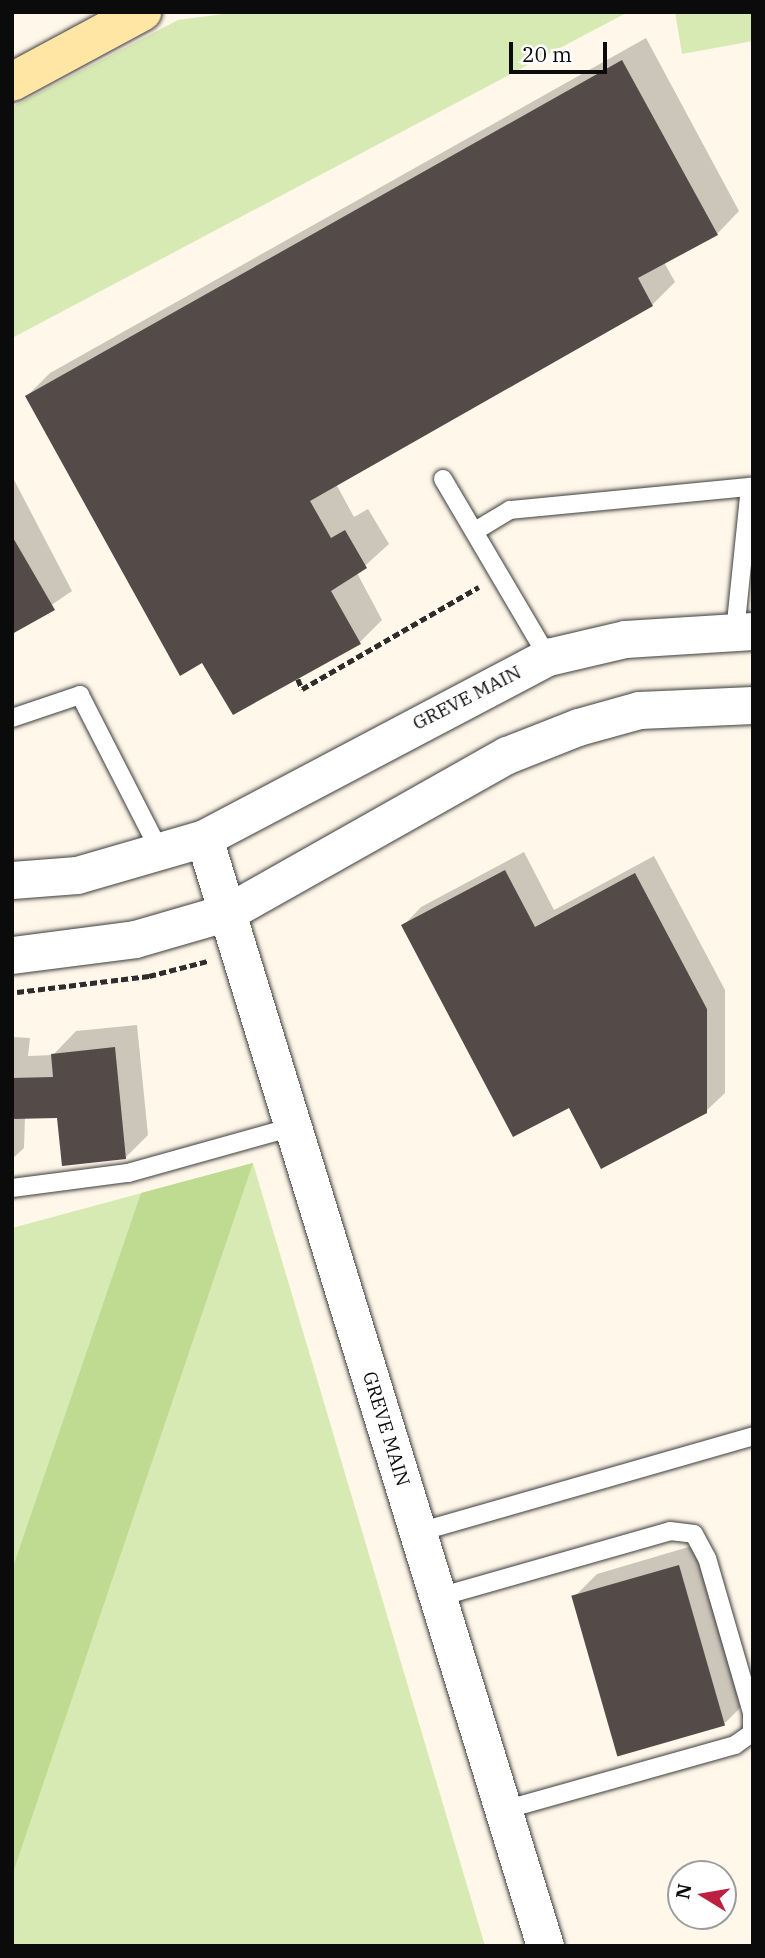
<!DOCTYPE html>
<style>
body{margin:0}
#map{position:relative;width:765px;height:1958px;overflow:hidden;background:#fff7e9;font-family:"IBM Plex Serif",serif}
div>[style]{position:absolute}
.green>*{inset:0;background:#d8eab3}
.forest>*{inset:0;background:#bfdb91}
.shadow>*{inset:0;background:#0003}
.building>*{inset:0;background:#544a47;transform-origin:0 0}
.path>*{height:4.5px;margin-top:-2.25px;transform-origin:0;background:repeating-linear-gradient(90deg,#2d2d2d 0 7px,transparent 0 10.5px)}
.roads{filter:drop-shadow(0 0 2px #3e3e3e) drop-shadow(0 0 2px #3e3e3e)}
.lane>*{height:18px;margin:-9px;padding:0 9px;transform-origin:9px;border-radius:9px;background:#fff}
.street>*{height:37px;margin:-18.5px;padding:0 18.5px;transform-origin:18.5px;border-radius:18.5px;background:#fff}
.secondary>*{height:38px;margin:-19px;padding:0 19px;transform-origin:19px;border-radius:19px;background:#ffe6a4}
span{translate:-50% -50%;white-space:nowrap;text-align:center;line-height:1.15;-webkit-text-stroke:7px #fff;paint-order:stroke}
.street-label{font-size:19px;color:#0b0b0b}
.frame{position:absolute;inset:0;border:14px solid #0b0b0b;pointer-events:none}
.north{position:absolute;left:667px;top:1860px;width:70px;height:70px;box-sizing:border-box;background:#fff;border:2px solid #9d9d9d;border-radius:50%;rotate:281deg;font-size:19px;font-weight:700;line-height:28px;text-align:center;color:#0b0b0b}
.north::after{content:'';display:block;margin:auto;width:24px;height:32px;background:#be2042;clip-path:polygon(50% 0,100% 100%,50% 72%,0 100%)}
.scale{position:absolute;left:509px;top:42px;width:98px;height:32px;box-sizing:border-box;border:4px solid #0b0b0b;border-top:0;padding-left:9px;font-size:21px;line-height:24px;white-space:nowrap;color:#0b0b0b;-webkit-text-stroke:5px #fff;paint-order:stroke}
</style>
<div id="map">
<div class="green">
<i style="clip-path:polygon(238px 12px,628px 12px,12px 338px,12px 107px,178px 20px)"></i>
<i style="clip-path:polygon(675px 12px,753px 12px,753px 41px,682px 54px)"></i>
<i style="clip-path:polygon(253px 1163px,485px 1946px,12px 1946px,12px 1228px)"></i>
</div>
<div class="forest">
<i style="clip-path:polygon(253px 1163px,12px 1876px,12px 1570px,141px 1193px)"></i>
</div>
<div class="shadow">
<i style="clip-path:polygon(646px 38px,739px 211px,717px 234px,664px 262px,675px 282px,652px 305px,336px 484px,354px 517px,368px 509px,389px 544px,357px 573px,382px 620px,359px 643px,203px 660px,27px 396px,50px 373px)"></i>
<i style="clip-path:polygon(12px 476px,72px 591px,12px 632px)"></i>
<i style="clip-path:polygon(524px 852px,554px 910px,654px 856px,725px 990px,725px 1093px,706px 1111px,569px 1105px,403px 926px,421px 907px)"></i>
<i style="clip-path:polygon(137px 1025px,148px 1135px,125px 1158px,59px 1116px,25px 1117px,24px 1148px,12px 1159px,12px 1037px,30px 1038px,28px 1056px,53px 1055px,76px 1031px)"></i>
<i style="clip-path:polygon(702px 1543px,748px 1700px,725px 1723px,574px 1597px,597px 1574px)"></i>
</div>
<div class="building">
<i style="clip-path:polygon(622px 60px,718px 235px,638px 278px,653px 306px,310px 501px,331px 538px,345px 530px,367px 568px,331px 591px,361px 644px,233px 715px,202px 663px,180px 676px,25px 396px)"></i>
<i style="clip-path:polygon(12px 536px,55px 610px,12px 634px)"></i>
<i style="clip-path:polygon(505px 870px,535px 927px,635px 873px,707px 1009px,707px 1113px,601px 1169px,569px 1108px,513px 1137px,401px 925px)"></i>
<i style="clip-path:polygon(115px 1047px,126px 1159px,62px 1166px,57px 1118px,12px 1119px,12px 1078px,53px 1077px,51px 1054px)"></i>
<i style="left:679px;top:1565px;width:167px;height:112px;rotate:74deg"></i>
</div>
<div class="path">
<i style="left:298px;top:679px;width:11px;rotate:68deg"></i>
<i style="left:302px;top:689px;width:204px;rotate:-30deg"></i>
<i style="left:17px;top:992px;width:133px;rotate:-6.9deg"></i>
<i style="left:149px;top:976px;width:61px;rotate:-14.3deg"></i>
</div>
<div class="roads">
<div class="lane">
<i style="left:443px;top:479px;width:207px;rotate:59.5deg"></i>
<i style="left:475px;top:531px;width:41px;rotate:-31deg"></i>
<i style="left:510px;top:510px;width:241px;rotate:-5.5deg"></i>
<i style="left:750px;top:487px;width:145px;rotate:95.9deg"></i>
<i style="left:12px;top:718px;width:72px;rotate:-18.7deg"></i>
<i style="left:80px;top:695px;width:180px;rotate:62.9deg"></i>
<i style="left:12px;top:1188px;width:117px;rotate:-7.4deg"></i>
<i style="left:128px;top:1173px;width:171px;rotate:-15.6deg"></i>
<i style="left:419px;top:1532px;width:348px;rotate:-16deg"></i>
<i style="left:439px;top:1597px;width:240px;rotate:-15.9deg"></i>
<i style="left:670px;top:1531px;width:24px;rotate:7deg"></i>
<i style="left:694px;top:1534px;width:27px;rotate:62deg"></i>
<i style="left:707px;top:1558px;width:161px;rotate:73.8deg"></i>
<i style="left:752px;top:1713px;width:20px;rotate:90deg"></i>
<i style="left:752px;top:1733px;width:21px;rotate:145deg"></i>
<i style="left:735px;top:1745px;width:240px;rotate:164.3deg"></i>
</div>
<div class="street">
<i style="left:204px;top:838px;width:1159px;rotate:72.89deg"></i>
<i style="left:12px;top:880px;width:65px;rotate:-4.4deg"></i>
<i style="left:77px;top:875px;width:132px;rotate:-16.2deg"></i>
<i style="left:204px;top:838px;width:389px;rotate:-27.8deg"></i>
<i style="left:548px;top:657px;width:79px;rotate:-13.2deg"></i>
<i style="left:625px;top:639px;width:128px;rotate:-3.6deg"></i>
<i style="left:12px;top:955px;width:124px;rotate:-7.4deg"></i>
<i style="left:135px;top:939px;width:97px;rotate:-16.2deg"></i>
<i style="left:228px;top:912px;width:320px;rotate:-29.4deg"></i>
<i style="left:507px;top:755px;width:76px;rotate:-21.5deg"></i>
<i style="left:578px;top:727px;width:63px;rotate:-15.6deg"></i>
<i style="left:639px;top:710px;width:114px;rotate:-2.5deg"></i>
</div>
<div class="secondary">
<i style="left:12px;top:82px;width:148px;rotate:-28.3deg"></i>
</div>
</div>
<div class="street-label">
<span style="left:467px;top:698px;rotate:-27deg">GREVE MAIN</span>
<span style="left:386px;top:1429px;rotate:73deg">GREVE MAIN</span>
</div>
<div class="frame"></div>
<div class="north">N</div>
<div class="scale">20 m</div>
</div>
